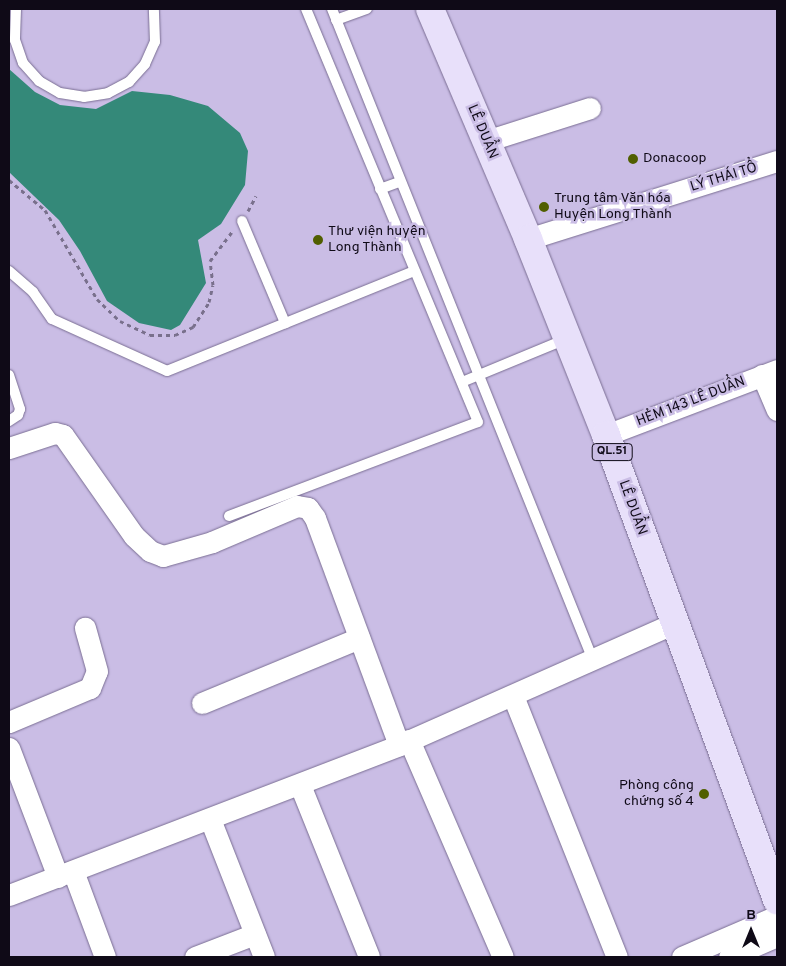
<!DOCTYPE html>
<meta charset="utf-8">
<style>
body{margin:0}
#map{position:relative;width:786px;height:966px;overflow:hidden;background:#cabde5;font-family:Overpass,sans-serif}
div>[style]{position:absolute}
.water>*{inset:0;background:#348979}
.path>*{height:3px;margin-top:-1.5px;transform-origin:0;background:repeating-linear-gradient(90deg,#79708c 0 4px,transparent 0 8px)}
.roads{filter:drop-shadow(0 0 1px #7a6e93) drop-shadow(0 0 1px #7a6e93)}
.lane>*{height:10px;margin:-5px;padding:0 5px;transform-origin:5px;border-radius:5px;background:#fff}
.street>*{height:21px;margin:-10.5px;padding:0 10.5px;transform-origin:10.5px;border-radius:10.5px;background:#fff}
.primary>*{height:28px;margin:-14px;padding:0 14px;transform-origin:14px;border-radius:14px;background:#e8e0fa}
.dots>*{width:14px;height:14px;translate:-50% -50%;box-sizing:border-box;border:2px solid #cabde5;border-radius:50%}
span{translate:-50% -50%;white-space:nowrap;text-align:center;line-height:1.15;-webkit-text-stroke:5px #cabde5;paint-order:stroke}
.shield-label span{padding:1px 4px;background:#cabde5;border:1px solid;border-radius:4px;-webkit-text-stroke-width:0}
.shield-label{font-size:12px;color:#0f0a17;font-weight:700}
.street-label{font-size:14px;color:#0f0a17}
.poi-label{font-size:14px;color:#0f0a17}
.left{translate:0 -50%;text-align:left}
.right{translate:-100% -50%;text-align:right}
.frame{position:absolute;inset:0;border:10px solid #0f0a17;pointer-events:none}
.north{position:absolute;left:726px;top:906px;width:50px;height:50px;-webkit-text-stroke:4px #cabde5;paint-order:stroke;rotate:0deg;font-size:14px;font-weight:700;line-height:20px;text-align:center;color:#0f0a17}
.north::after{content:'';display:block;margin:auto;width:18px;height:22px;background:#0f0a17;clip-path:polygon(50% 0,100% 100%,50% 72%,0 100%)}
</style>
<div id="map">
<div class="water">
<i style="clip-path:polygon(9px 69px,35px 92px,60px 105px,96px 109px,132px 91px,170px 95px,208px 106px,240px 133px,248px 151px,245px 185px,221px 224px,198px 240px,206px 283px,180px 325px,171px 330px,139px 323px,107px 301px,80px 251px,59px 220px,9px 172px)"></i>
</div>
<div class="path">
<i style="left:9px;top:180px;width:47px;rotate:39.8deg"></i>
<i style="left:45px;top:210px;width:103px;rotate:59.7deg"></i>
<i style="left:97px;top:299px;width:32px;rotate:44deg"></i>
<i style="left:120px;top:321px;width:33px;rotate:25deg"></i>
<i style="left:150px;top:335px;width:25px"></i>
<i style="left:175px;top:335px;width:20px;rotate:-24deg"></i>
<i style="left:193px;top:327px;width:30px;rotate:-57deg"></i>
<i style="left:209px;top:302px;width:17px;rotate:-77deg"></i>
<i style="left:213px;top:285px;width:24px;rotate:-97deg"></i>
<i style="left:210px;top:261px;width:36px;rotate:-53deg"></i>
<i style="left:248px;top:211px;width:17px;rotate:-62deg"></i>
</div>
<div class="roads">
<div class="lane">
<i style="left:16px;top:9px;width:31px;rotate:92deg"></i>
<i style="left:15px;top:40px;width:24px;rotate:71deg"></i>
<i style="left:23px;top:63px;width:24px;rotate:48deg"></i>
<i style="left:39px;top:81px;width:24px;rotate:30deg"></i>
<i style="left:60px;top:93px;width:24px;rotate:9deg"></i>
<i style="left:84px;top:97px;width:24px;rotate:-9deg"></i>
<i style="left:108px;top:93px;width:24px;rotate:-28deg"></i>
<i style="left:129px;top:82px;width:24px;rotate:-48deg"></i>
<i style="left:145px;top:64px;width:24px;rotate:-66deg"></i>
<i style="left:155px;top:42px;width:33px;rotate:-92deg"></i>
<i style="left:332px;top:9px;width:701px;rotate:68.15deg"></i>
<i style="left:336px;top:20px;width:33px;rotate:-20deg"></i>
<i style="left:380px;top:189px;width:20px;rotate:-20deg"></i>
<i style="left:242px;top:221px;width:111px;rotate:67.1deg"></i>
<i style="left:9px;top:271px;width:32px;rotate:41deg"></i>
<i style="left:33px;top:292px;width:33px;rotate:55deg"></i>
<i style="left:52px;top:319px;width:126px;rotate:24.3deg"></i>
<i style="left:167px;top:371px;width:267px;rotate:-22deg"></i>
<i style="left:9px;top:375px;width:36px;rotate:72deg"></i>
<i style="left:20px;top:409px;width:6px;rotate:108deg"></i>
<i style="left:18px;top:415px;width:11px;rotate:146deg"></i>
<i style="left:462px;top:382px;width:113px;rotate:-22.5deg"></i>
<i style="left:229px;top:516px;width:266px;rotate:-20.7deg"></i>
<i style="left:478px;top:422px;width:447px;rotate:-112.6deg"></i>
</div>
<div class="street">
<i style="left:486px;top:141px;width:109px;rotate:-17.6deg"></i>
<i style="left:528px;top:239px;width:261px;rotate:-17.4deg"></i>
<i style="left:762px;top:375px;width:38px;rotate:67deg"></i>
<i style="left:606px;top:435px;width:183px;rotate:-20.8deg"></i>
<i style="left:9px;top:448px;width:48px;rotate:-18.1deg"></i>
<i style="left:55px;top:433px;width:8px;rotate:14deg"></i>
<i style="left:63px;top:435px;width:123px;rotate:54.9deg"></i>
<i style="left:134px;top:536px;width:22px;rotate:43deg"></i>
<i style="left:150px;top:551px;width:14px;rotate:21deg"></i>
<i style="left:163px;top:556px;width:51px;rotate:-15.9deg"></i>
<i style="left:212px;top:542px;width:92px;rotate:-23deg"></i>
<i style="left:297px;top:506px;width:11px;rotate:10deg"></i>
<i style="left:308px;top:508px;width:12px;rotate:55deg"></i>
<i style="left:315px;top:518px;width:242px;rotate:69.7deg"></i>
<i style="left:513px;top:696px;width:281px;rotate:68.3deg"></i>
<i style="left:202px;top:703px;width:170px;rotate:-22.5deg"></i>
<i style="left:9px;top:722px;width:88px;rotate:-22.8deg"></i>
<i style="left:90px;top:688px;width:18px;rotate:-68deg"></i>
<i style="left:97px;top:671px;width:45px;rotate:-105.6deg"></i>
<i style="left:409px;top:740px;width:236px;rotate:66.6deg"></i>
<i style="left:9px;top:748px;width:138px;rotate:69.2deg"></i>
<i style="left:300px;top:785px;width:185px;rotate:68.1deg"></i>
<i style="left:210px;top:819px;width:148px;rotate:68.6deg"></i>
<i style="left:73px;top:871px;width:92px;rotate:69.6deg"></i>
<i style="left:9px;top:895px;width:418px;rotate:-21deg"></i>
<i style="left:399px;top:745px;width:301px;rotate:-23.9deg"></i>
<i style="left:195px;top:957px;width:64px;rotate:-21deg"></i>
<i style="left:682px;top:957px;width:103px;rotate:-23.3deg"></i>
<i style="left:729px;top:957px;width:52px;rotate:-23.6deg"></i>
</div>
<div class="primary">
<i style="left:430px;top:9px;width:250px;rotate:66.9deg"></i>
<i style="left:528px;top:239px;width:211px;rotate:68.3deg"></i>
<i style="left:606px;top:435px;width:496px;rotate:69.8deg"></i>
</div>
</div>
<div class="dots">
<i style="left:633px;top:159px;background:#515f00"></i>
<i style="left:544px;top:207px;background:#515f00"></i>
<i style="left:318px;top:240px;background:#515f00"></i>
<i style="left:704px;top:794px;background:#515f00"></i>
</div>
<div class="shield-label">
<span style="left:612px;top:452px">QL.51</span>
</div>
<div class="street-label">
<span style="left:482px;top:132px;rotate:67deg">LÊ DUẨN</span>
<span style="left:724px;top:178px;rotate:-17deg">LÝ THÁI TỔ</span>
<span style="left:691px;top:402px;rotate:-21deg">HẺM 143 LÊ DUẨN</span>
<span style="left:632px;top:508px;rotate:70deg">LÊ DUẨN</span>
</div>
<div class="poi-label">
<span class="left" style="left:643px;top:159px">Donacoop</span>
<span class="left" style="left:554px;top:207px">Trung tâm Văn hóa<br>Huyện Long Thành</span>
<span class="left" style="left:328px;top:240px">Thư viện huyện<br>Long Thành</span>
<span class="right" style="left:694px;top:794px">Phòng công<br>chứng số 4</span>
</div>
<div class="frame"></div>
<div class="north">B</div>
</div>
